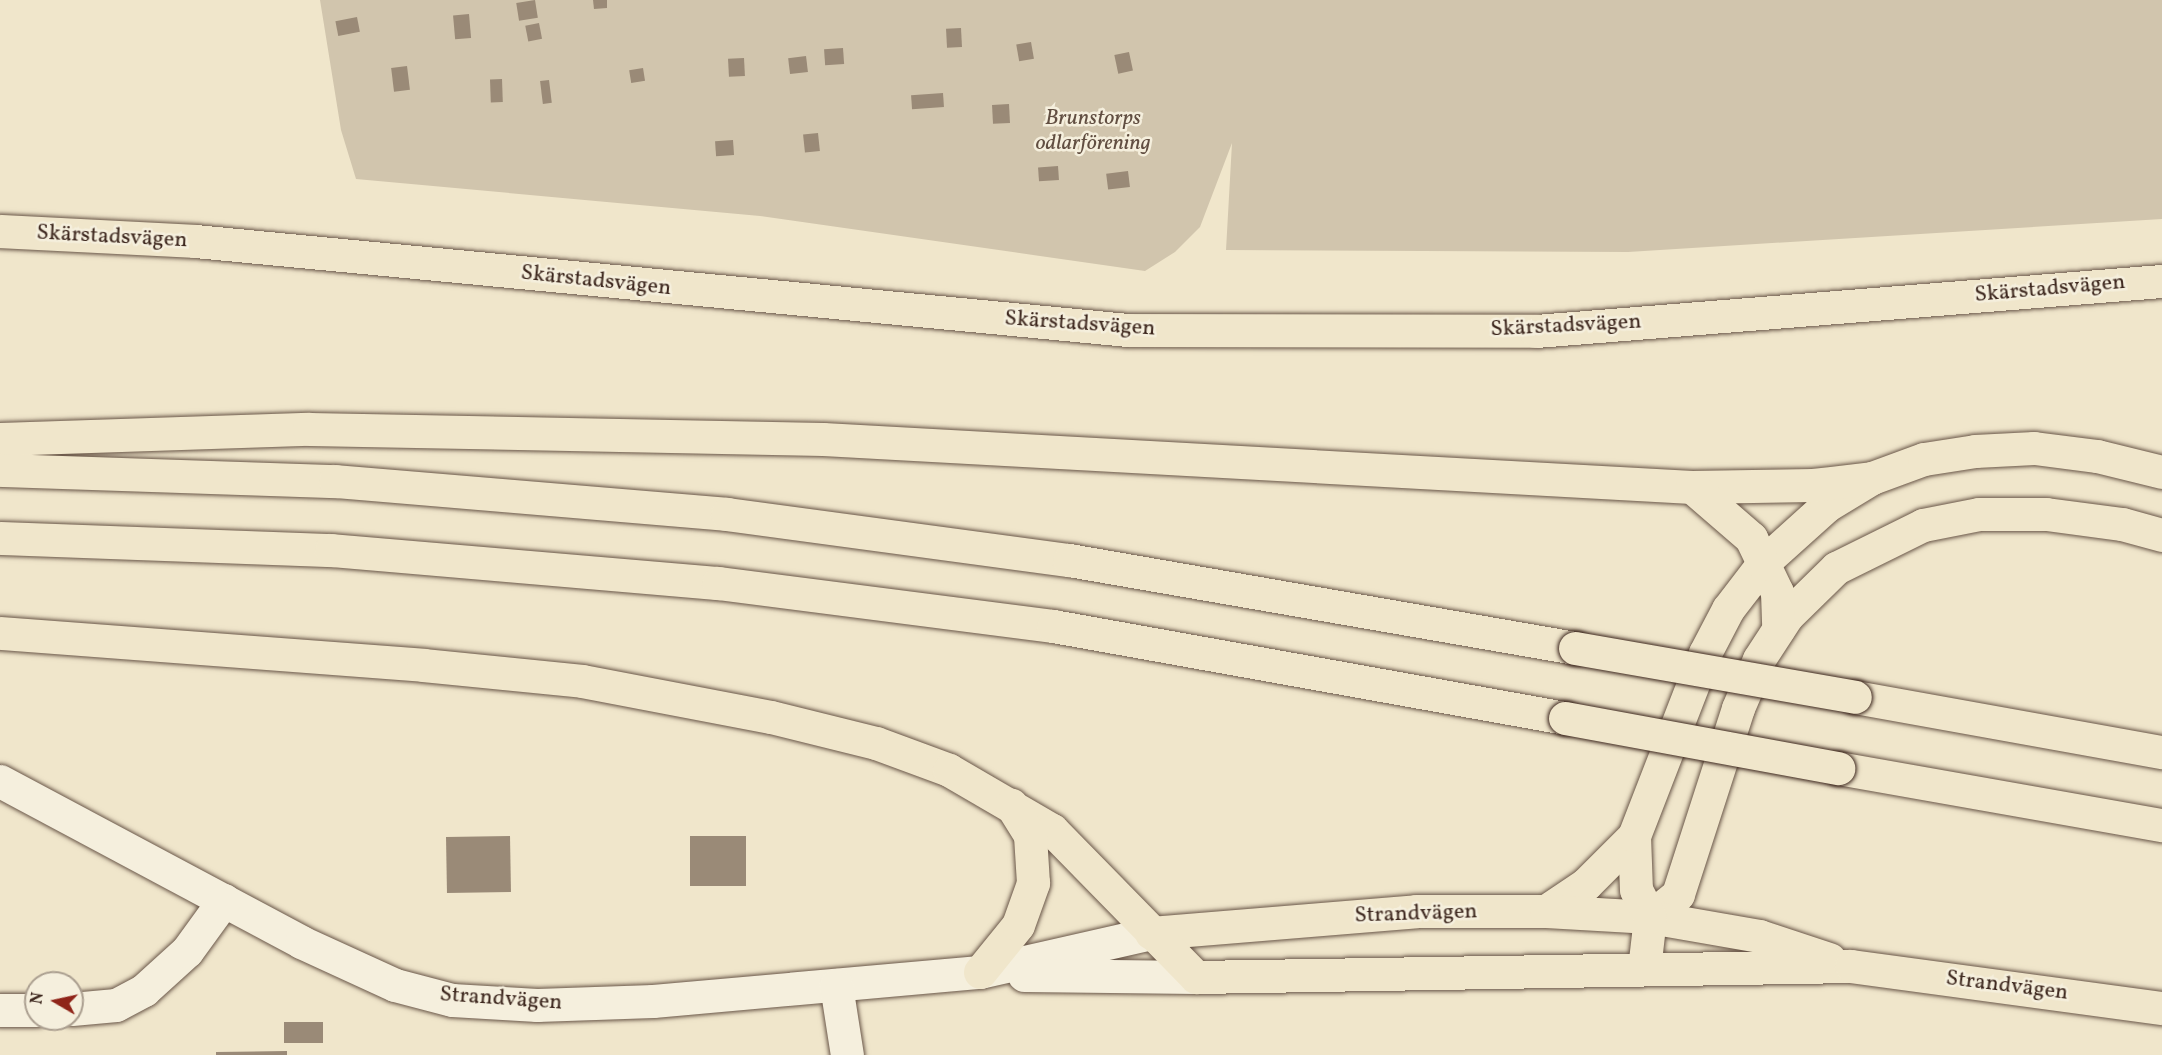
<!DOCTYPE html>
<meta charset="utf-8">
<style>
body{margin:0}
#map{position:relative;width:2162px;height:1055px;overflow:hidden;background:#f0e6cb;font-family:Vollkorn,serif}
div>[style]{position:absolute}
.green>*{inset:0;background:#d1c5ad}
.building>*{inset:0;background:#9a8a77;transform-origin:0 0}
.roads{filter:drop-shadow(0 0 2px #695648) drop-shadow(0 0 2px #695648)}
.minor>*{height:33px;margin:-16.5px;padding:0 16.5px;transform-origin:16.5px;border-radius:16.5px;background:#f5efdd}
.major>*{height:33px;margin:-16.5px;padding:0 16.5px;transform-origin:16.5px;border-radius:16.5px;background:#f0e6cb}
.highway>*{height:33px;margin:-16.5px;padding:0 16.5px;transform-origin:16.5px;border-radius:16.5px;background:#f0e6cb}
.bridges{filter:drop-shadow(0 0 2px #3c261d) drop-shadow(0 0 2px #3c261d)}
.highway-bridge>*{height:33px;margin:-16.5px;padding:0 16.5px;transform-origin:16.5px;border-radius:16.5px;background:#f0e6cb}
span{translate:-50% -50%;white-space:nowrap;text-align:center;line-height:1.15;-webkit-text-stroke:5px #f5efdd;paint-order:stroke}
.park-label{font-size:22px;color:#614e41;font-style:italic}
.street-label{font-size:22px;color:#3c261d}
.north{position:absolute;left:24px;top:971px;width:60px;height:60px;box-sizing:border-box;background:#f5efdd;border:2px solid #ab9f90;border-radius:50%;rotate:279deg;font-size:16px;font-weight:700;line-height:24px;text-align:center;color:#3c261d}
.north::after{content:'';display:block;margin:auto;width:21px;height:27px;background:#8f2418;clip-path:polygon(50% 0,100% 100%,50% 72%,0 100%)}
</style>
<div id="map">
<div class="green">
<i style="clip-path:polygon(320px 0,2162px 0,2162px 219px,1628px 252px,1226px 250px,1232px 143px,1200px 227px,1175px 252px,1145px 271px,760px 216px,356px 179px,341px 130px)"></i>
</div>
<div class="building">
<i style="left:535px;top:0;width:18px;height:19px;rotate:81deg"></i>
<i style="clip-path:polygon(593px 0,607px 0,607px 8px,594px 9px)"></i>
<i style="left:469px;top:14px;width:24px;height:16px;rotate:85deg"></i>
<i style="left:357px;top:17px;width:15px;height:22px;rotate:79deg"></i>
<i style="left:539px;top:23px;width:16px;height:14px;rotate:79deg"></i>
<i style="left:961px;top:28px;width:19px;height:15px;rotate:87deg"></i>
<i style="left:1031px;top:42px;width:17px;height:15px;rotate:80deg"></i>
<i style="left:843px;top:48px;width:16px;height:19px;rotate:86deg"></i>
<i style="left:1129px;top:52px;width:19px;height:15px;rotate:78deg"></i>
<i style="left:806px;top:56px;width:16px;height:18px;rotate:83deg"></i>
<i style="left:744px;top:58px;width:18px;height:16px;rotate:87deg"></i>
<i style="left:407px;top:66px;width:24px;height:16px;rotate:83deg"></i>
<i style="left:643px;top:68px;width:13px;height:14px;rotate:81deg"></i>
<i style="left:502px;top:79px;width:23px;height:12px;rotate:88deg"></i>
<i style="left:549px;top:80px;width:23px;height:9px;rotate:83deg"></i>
<i style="left:943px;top:93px;width:14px;height:32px;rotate:86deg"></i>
<i style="left:1009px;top:104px;width:19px;height:17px;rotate:87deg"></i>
<i style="left:818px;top:133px;width:18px;height:15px;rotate:84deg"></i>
<i style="left:733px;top:140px;width:15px;height:18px;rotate:86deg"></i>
<i style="left:1058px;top:166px;width:14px;height:20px;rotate:86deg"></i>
<i style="left:1128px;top:171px;width:16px;height:22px;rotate:83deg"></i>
<i style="left:510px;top:836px;width:56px;height:64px;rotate:89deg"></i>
<i style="left:690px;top:836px;width:56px;height:50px"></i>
<i style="left:284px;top:1022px;width:39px;height:21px"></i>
<i style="clip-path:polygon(287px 1051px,287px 1055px,216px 1055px,216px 1052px)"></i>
</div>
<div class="roads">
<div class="minor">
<i style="left:0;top:781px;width:341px;rotate:28.1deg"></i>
<i style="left:301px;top:942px;width:103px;rotate:24.6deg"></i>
<i style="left:395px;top:985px;width:59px;rotate:14.7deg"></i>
<i style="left:452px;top:1000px;width:85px;rotate:3.4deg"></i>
<i style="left:537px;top:1005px;width:116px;rotate:-2deg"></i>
<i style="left:653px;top:1001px;width:328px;rotate:-5.1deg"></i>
<i style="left:980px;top:972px;width:175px;rotate:-12.8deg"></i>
<i style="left:1024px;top:975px;width:172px;rotate:0.7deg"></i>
<i style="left:836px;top:985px;width:71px;rotate:81.1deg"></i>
<i style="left:72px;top:1009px;width:44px;rotate:-5.2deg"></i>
<i style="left:116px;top:1005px;width:32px;rotate:-28deg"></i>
<i style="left:144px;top:990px;width:58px;rotate:-42.2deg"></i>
<i style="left:187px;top:951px;width:63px;rotate:-54deg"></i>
<i style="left:0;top:1010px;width:36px"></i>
</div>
<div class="major">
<i style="left:0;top:231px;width:195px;rotate:2.9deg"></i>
<i style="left:195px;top:241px;width:937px;rotate:5.45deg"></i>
<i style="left:1128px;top:330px;width:408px;rotate:0.1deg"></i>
<i style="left:1536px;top:331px;width:628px;rotate:-4.57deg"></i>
<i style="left:1546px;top:911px;width:48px;rotate:-34deg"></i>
<i style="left:1586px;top:884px;width:68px;rotate:-45deg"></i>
<i style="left:1650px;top:917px;width:36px;rotate:-39deg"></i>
<i style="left:1678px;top:894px;width:195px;rotate:-72.1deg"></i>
<i style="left:1738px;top:708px;width:53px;rotate:-66.8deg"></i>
<i style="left:1759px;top:659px;width:51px;rotate:-56.9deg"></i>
<i style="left:1787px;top:616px;width:69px;rotate:-44.4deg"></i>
<i style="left:1836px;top:568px;width:97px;rotate:-26.3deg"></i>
<i style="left:1923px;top:525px;width:57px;rotate:-11.1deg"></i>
<i style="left:1979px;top:514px;width:67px"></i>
<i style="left:2046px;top:514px;width:77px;rotate:7.5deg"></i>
<i style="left:2122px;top:524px;width:41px;rotate:15.4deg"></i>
<i style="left:1151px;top:933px;width:266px;rotate:-4.7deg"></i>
<i style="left:1416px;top:911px;width:130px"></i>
<i style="left:1546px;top:911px;width:104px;rotate:3.3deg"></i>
<i style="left:1650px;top:917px;width:111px;rotate:9.9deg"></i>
<i style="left:1759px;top:936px;width:74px;rotate:18.2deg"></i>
<i style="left:1644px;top:969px;width:52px;rotate:-83.4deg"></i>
<i style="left:1650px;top:917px;width:30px;rotate:-117deg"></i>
<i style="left:1636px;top:890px;width:54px;rotate:-92.1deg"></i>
<i style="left:1634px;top:836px;width:196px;rotate:-68.8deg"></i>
<i style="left:1705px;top:653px;width:50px;rotate:-62.4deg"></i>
<i style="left:1728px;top:609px;width:61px;rotate:-52.4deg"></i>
<i style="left:1765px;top:561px;width:82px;rotate:-42deg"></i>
<i style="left:1826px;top:506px;width:54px;rotate:-31.3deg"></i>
<i style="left:1872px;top:478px;width:55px;rotate:-20.1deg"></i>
<i style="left:1924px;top:459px;width:52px;rotate:-8.9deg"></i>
<i style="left:1975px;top:451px;width:59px;rotate:-2.9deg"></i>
<i style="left:2034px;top:448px;width:64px;rotate:7.2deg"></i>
<i style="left:2097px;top:456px;width:67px;rotate:13.8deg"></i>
<i style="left:1196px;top:977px;width:655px;rotate:-0.96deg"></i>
<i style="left:1851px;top:966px;width:314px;rotate:7.7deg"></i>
</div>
<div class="highway">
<i style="left:0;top:439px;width:309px;rotate:-1.9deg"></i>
<i style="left:309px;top:429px;width:514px;rotate:1.11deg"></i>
<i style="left:823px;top:439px;width:870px;rotate:3.16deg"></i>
<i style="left:1692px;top:487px;width:121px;rotate:-0.9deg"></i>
<i style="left:1813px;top:485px;width:59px;rotate:-6.8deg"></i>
<i style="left:0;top:470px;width:335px;rotate:1.9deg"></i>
<i style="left:335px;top:481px;width:393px;rotate:4.8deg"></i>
<i style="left:727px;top:514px;width:345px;rotate:7.7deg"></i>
<i style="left:1069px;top:560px;width:514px;rotate:9.87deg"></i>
<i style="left:1692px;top:487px;width:78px;rotate:40.8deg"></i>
<i style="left:1751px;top:538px;width:60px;rotate:64.3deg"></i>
<i style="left:1777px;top:592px;width:37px;rotate:88deg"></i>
<i style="left:0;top:538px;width:331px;rotate:2.1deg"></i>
<i style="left:331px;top:550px;width:388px;rotate:4.9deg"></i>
<i style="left:718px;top:583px;width:338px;rotate:7.3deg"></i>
<i style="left:1053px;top:626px;width:520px;rotate:10.19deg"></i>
<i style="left:0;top:633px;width:424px;rotate:4.3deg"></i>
<i style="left:423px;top:665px;width:160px;rotate:5.7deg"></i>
<i style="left:582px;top:681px;width:192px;rotate:10.8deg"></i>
<i style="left:771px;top:717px;width:108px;rotate:13.9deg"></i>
<i style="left:876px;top:743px;width:78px;rotate:20.3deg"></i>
<i style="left:949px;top:770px;width:119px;rotate:30.2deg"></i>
<i style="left:1052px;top:830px;width:206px;rotate:45.6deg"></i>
<i style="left:1855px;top:697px;width:312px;rotate:10.2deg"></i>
<i style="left:1838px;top:768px;width:329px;rotate:10deg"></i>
<i style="left:980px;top:972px;width:60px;rotate:-51deg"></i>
<i style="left:1018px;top:925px;width:45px;rotate:-70.3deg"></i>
<i style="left:1033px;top:883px;width:48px;rotate:-93.6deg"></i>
<i style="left:1030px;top:835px;width:36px;rotate:-122deg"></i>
</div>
</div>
<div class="bridges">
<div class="highway-bridge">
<i style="left:1575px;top:648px;width:284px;rotate:9.9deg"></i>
<i style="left:1565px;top:718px;width:278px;rotate:10.4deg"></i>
</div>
</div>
<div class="park-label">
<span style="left:1093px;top:131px">Brunstorps<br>odlarförening</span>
</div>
<div class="street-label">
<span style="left:112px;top:237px;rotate:3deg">Skärstadsvägen</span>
<span style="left:596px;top:281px;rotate:6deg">Skärstadsvägen</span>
<span style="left:2050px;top:289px;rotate:-5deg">Skärstadsvägen</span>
<span style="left:1080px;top:324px;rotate:4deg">Skärstadsvägen</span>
<span style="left:1566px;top:326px;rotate:-3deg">Skärstadsvägen</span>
<span style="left:1416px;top:914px;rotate:-2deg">Strandvägen</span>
<span style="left:2007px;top:986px;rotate:7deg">Strandvägen</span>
<span style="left:501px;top:999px;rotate:4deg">Strandvägen</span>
</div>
<div class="north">N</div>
</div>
